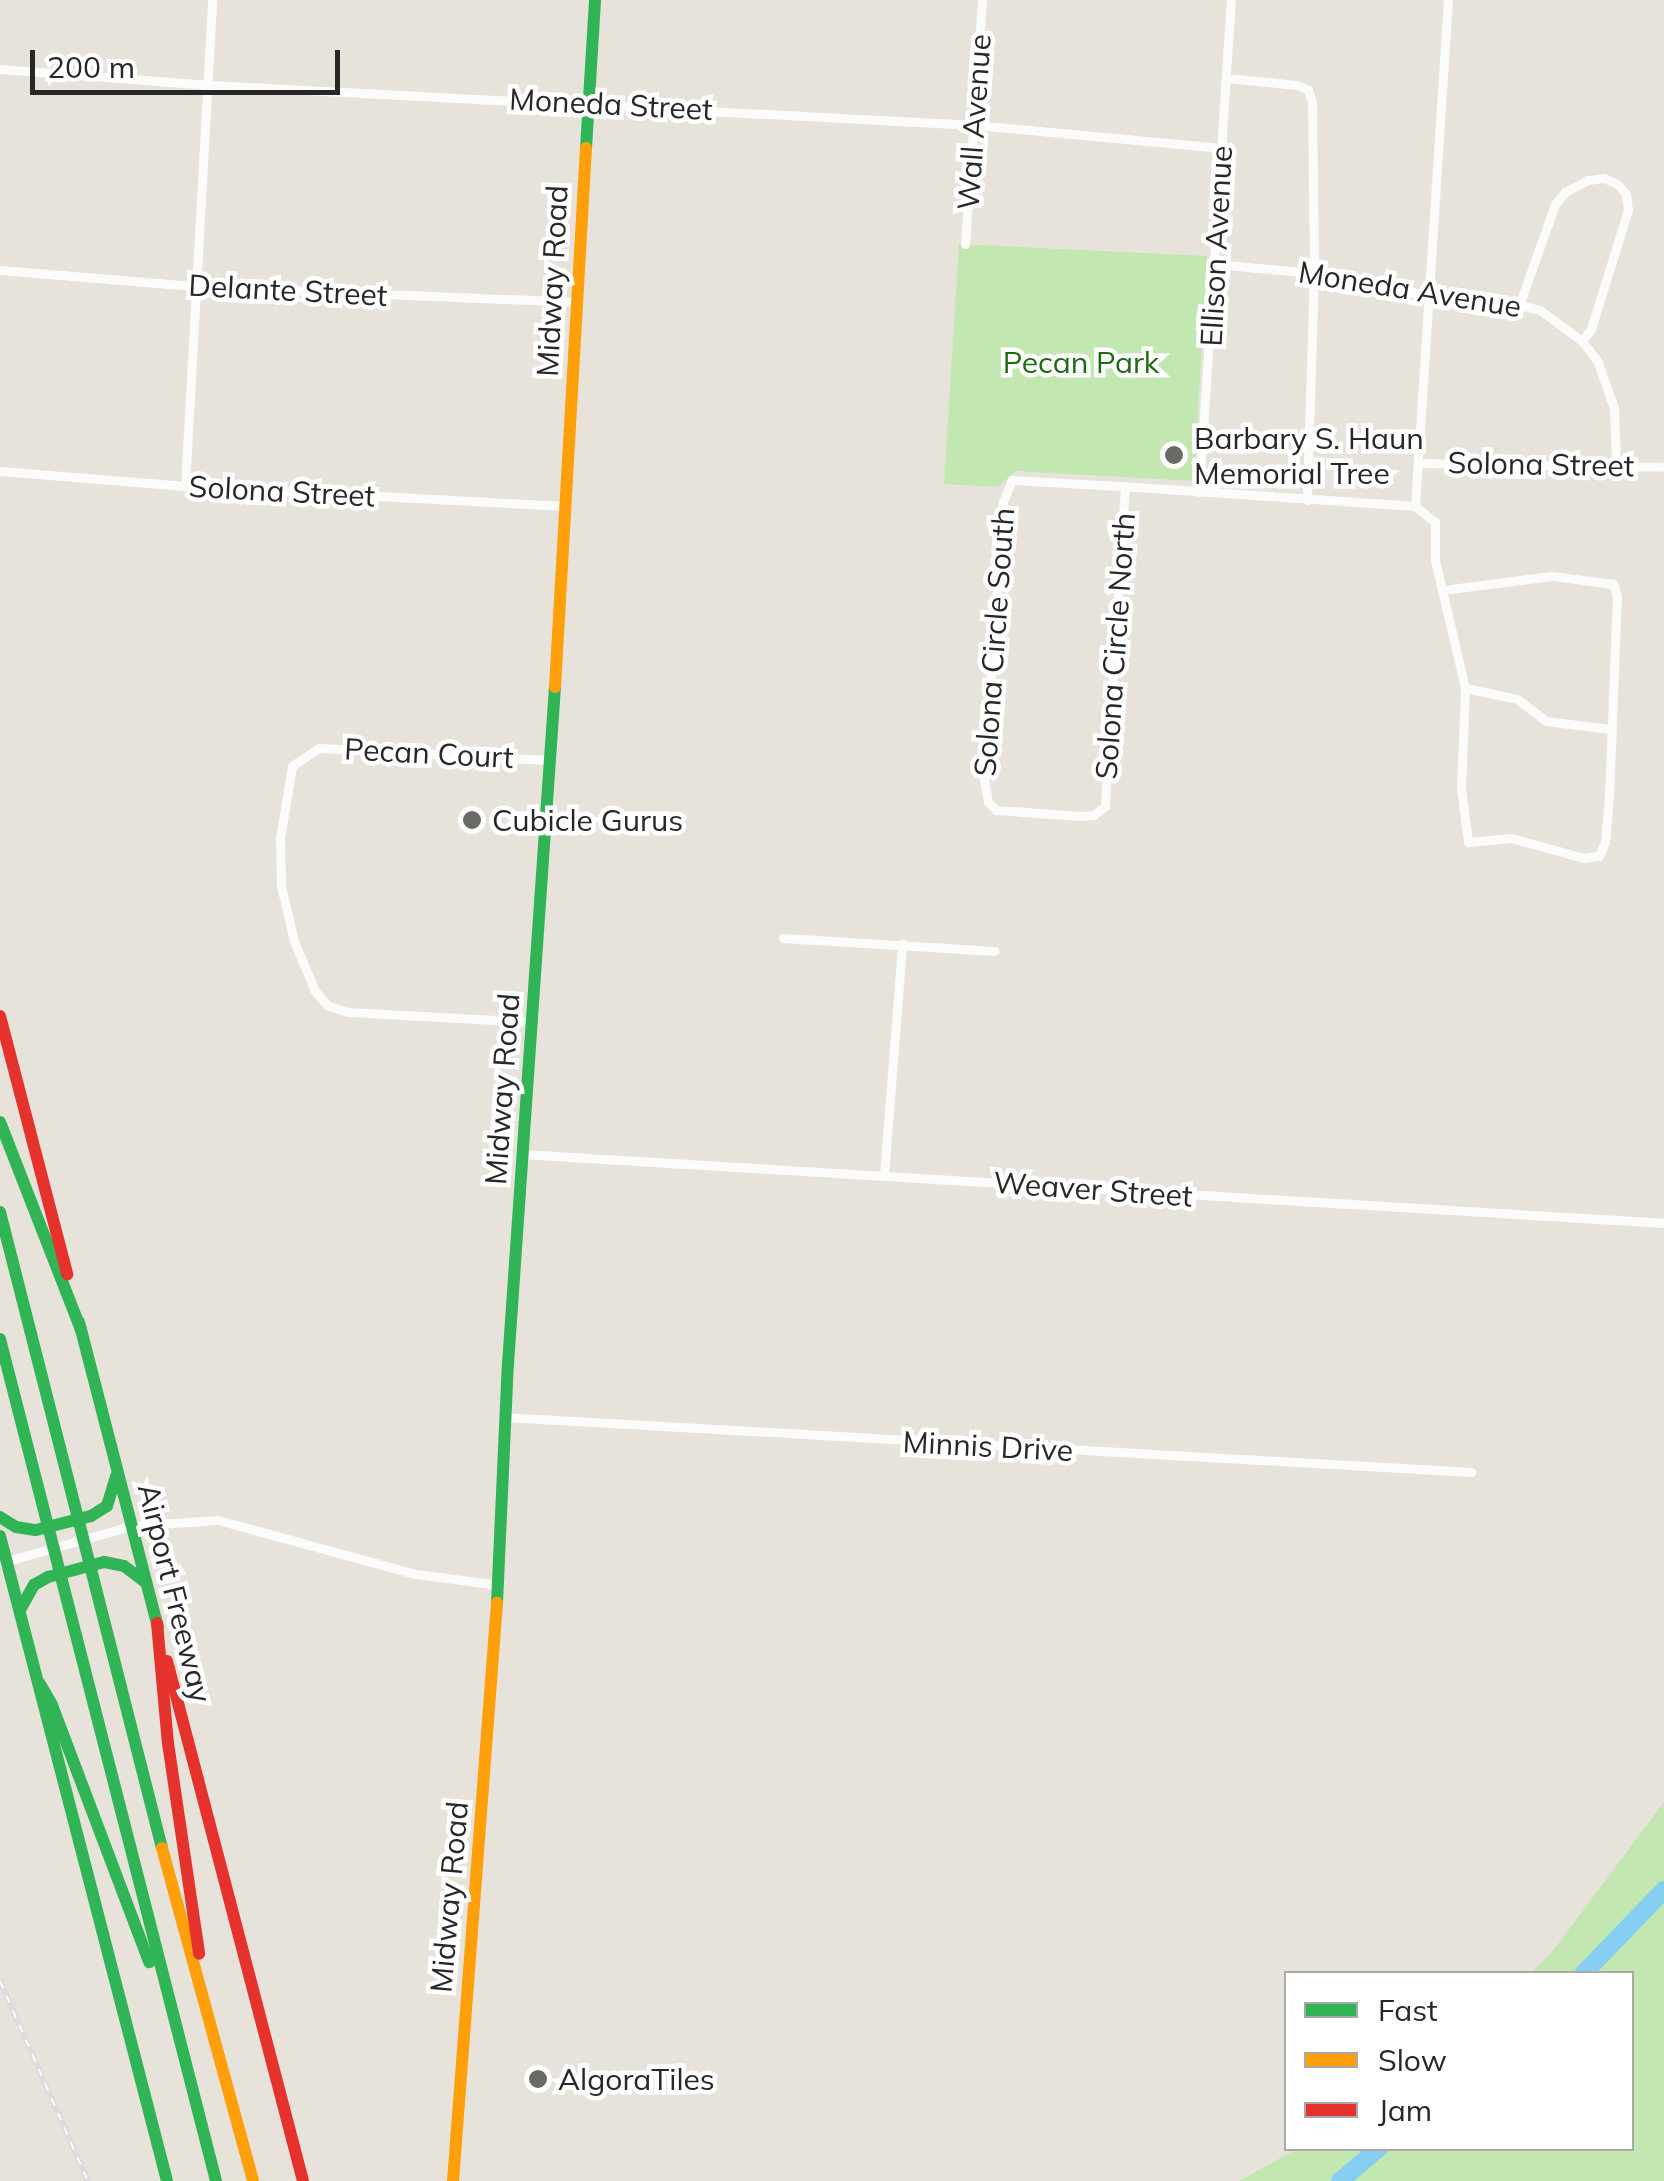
<!DOCTYPE html>
<style>
body{margin:0}
#map{position:relative;width:1664px;height:2181px;overflow:hidden;background:#e7e3db;font-family:Mulish,sans-serif}
div>[style]{position:absolute}
.green>*{inset:0;background:#c3e7b0}
.river>*{height:18px;margin:-9px;padding:0 9px;transform-origin:9px;border-radius:9px;background:#86cff2}
.street>*{height:9px;margin:-4.5px;padding:0 4.5px;transform-origin:4.5px;border-radius:4.5px;background:#fbfbfa}
.fast>*{height:12px;margin:-6px;padding:0 6px;transform-origin:6px;border-radius:6px;background:#30b455}
.slow>*{height:12px;margin:-6px;padding:0 6px;transform-origin:6px;border-radius:6px;background:#ff9f0a}
.jam>*{height:12px;margin:-6px;padding:0 6px;transform-origin:6px;border-radius:6px;background:#e5322d}
.rail>*{height:6px;margin-top:-3px;transform-origin:0;background:repeating-linear-gradient(90deg,#fff 0 8px,#dcdbdd 0 16px);box-sizing:border-box;border-block:2px solid #dcdbdd}
.dots>*{width:28px;height:28px;translate:-50% -50%;box-sizing:border-box;border:5px solid #fff;border-radius:50%}
span{translate:-50% -50%;white-space:nowrap;text-align:center;line-height:1.15;-webkit-text-stroke:9px #fff;paint-order:stroke}
.street-label{font-size:30px;color:#272727}
.park-label{font-size:30px;color:#1d6a11}
.poi-label{font-size:30px;color:#272727}
.left{translate:0 -50%;text-align:left}
.legend{position:absolute;left:1284px;top:1971px;width:350px;height:180px;box-sizing:border-box;background:#fff;border:2px solid #a9a9a9;margin:0;padding:12px 18px;list-style:none;font-size:30px;color:#272727}
.legend li{display:flex;align-items:center;gap:20px;height:50px}
.legend b{width:50px;border:2px solid #a9a9a9}
.scale{position:absolute;left:30px;top:50px;width:310px;height:45px;box-sizing:border-box;border:5px solid #272727;border-top:0;padding-left:12px;font-size:30px;line-height:35px;white-space:nowrap;color:#272727;-webkit-text-stroke:8px #fff;paint-order:stroke}
</style>
<div id="map">
<div class="green">
<i style="clip-path:polygon(959px 244px,1207px 256px,1194px 481px,1016px 471px,998px 487px,944px 484px)"></i>
<i style="clip-path:polygon(1664px 1802px,1664px 2181px,1239px 2181px,1297px 2149px,1632px 2148px,1632px 1974px,1531px 1973px,1552px 1952px)"></i>
</div>
<div class="river">
<i style="left:1583px;top:1974px;width:117px;rotate:-46deg"></i>
<i style="left:1340px;top:2181px;width:51px;rotate:-40.2deg"></i>
</div>
<div class="street">
<i style="left:0;top:69px;width:210px;rotate:4.4deg"></i>
<i style="left:209px;top:85px;width:766px;rotate:2.99deg"></i>
<i style="left:974px;top:125px;width:249px;rotate:5.3deg"></i>
<i style="left:1226px;top:78px;width:71px;rotate:5.6deg"></i>
<i style="left:1297px;top:85px;width:12px;rotate:24deg"></i>
<i style="left:1308px;top:90px;width:13px;rotate:72deg"></i>
<i style="left:1312px;top:102px;width:170px;rotate:89.3deg"></i>
<i style="left:1314px;top:272px;width:228px;rotate:91.8deg"></i>
<i style="left:965px;top:244px;width:245px;rotate:-86deg"></i>
<i style="left:1215px;top:264px;width:131px;rotate:5.3deg"></i>
<i style="left:1345px;top:276px;width:37px;rotate:22deg"></i>
<i style="left:1379px;top:290px;width:113px;rotate:4.6deg"></i>
<i style="left:1492px;top:299px;width:49px;rotate:12.9deg"></i>
<i style="left:1540px;top:310px;width:52px;rotate:36.4deg"></i>
<i style="left:1582px;top:341px;width:24px;rotate:52deg"></i>
<i style="left:1597px;top:360px;width:51px;rotate:70.5deg"></i>
<i style="left:1614px;top:408px;width:56px;rotate:88deg"></i>
<i style="left:0;top:270px;width:197px;rotate:4.7deg"></i>
<i style="left:196px;top:286px;width:379px;rotate:2.4deg"></i>
<i style="left:1520px;top:303px;width:105px;rotate:-70.5deg"></i>
<i style="left:1555px;top:204px;width:16px;rotate:-50deg"></i>
<i style="left:1565px;top:192px;width:26px;rotate:-28deg"></i>
<i style="left:1588px;top:180px;width:16px;rotate:-7deg"></i>
<i style="left:1604px;top:178px;width:14px;rotate:25deg"></i>
<i style="left:1617px;top:184px;width:13px;rotate:48deg"></i>
<i style="left:1626px;top:194px;width:16px;rotate:83deg"></i>
<i style="left:1628px;top:210px;width:125px;rotate:107.3deg"></i>
<i style="left:1591px;top:329px;width:15px;rotate:127deg"></i>
<i style="left:1419px;top:463px;width:245px;rotate:0.9deg"></i>
<i style="left:0;top:471px;width:186px;rotate:4.6deg"></i>
<i style="left:185px;top:486px;width:381px;rotate:3deg"></i>
<i style="left:185px;top:486px;width:487px;rotate:-86.8deg"></i>
<i style="left:1125px;top:486px;width:321px;rotate:93.6deg"></i>
<i style="left:1105px;top:806px;width:14px;rotate:141deg"></i>
<i style="left:1094px;top:815px;width:14px;rotate:176deg"></i>
<i style="left:1080px;top:816px;width:84px;rotate:-175.9deg"></i>
<i style="left:996px;top:810px;width:11px;rotate:-135deg"></i>
<i style="left:988px;top:802px;width:23px;rotate:-100deg"></i>
<i style="left:984px;top:779px;width:278px;rotate:-86.1deg"></i>
<i style="left:1003px;top:502px;width:24px;rotate:-68deg"></i>
<i style="left:1012px;top:480px;width:124px;rotate:3.2deg"></i>
<i style="left:1136px;top:487px;width:280px;rotate:3.9deg"></i>
<i style="left:1415px;top:506px;width:26px;rotate:39deg"></i>
<i style="left:1435px;top:522px;width:38px;rotate:90deg"></i>
<i style="left:1435px;top:560px;width:131px;rotate:76.8deg"></i>
<i style="left:1465px;top:688px;width:100px;rotate:92.3deg"></i>
<i style="left:1461px;top:788px;width:54px;rotate:82.6deg"></i>
<i style="left:1468px;top:842px;width:43px;rotate:-5.3deg"></i>
<i style="left:1511px;top:838px;width:76px;rotate:15.3deg"></i>
<i style="left:1584px;top:858px;width:15px;rotate:-8deg"></i>
<i style="left:1599px;top:856px;width:15px;rotate:-67deg"></i>
<i style="left:1605px;top:842px;width:46px;rotate:-85deg"></i>
<i style="left:1609px;top:796px;width:200px;rotate:-87.7deg"></i>
<i style="left:1617px;top:596px;width:13px;rotate:-108deg"></i>
<i style="left:1613px;top:584px;width:62px;rotate:-172.5deg"></i>
<i style="left:1552px;top:576px;width:111px;rotate:172.7deg"></i>
<i style="left:1199px;top:492px;width:493px;rotate:-86.3deg"></i>
<i style="left:1415px;top:506px;width:507px;rotate:-86.27deg"></i>
<i style="left:1465px;top:688px;width:53px;rotate:11.9deg"></i>
<i style="left:1517px;top:699px;width:36px;rotate:37deg"></i>
<i style="left:1546px;top:721px;width:64px;rotate:7.1deg"></i>
<i style="left:783px;top:938px;width:212px;rotate:3.5deg"></i>
<i style="left:532px;top:1022px;width:184px;rotate:-176.9deg"></i>
<i style="left:348px;top:1012px;width:22px;rotate:-162deg"></i>
<i style="left:327px;top:1005px;width:18px;rotate:-131deg"></i>
<i style="left:315px;top:991px;width:54px;rotate:-112.8deg"></i>
<i style="left:294px;top:941px;width:57px;rotate:-103.3deg"></i>
<i style="left:281px;top:886px;width:48px;rotate:-91.2deg"></i>
<i style="left:280px;top:838px;width:73px;rotate:-80.5deg"></i>
<i style="left:292px;top:766px;width:32px;rotate:-34deg"></i>
<i style="left:319px;top:748px;width:231px;rotate:3deg"></i>
<i style="left:521px;top:1154px;width:1145px;rotate:3.45deg"></i>
<i style="left:884px;top:1175px;width:232px;rotate:-85.5deg"></i>
<i style="left:505px;top:1417px;width:968px;rotate:3.26deg"></i>
<i style="left:0;top:1563px;width:136px;rotate:-15.8deg"></i>
<i style="left:131px;top:1526px;width:87px;rotate:-3.9deg"></i>
<i style="left:218px;top:1520px;width:205px;rotate:15.3deg"></i>
<i style="left:416px;top:1574px;width:84px;rotate:7.5deg"></i>
</div>
<div class="fast">
<i style="left:586px;top:148px;width:148px;rotate:-86.5deg"></i>
<i style="left:0;top:1122px;width:223px;rotate:68.7deg"></i>
<i style="left:0;top:1212px;width:656px;rotate:75.71deg"></i>
<i style="left:79px;top:1322px;width:315px;rotate:75.5deg"></i>
<i style="left:0;top:1339px;width:869px;rotate:75.61deg"></i>
<i style="left:0;top:1517px;width:19px;rotate:32deg"></i>
<i style="left:16px;top:1527px;width:20px;rotate:9deg"></i>
<i style="left:36px;top:1530px;width:57px;rotate:-14.3deg"></i>
<i style="left:91px;top:1516px;width:19px;rotate:-32deg"></i>
<i style="left:107px;top:1506px;width:31px;rotate:-73deg"></i>
<i style="left:0;top:1536px;width:666px;rotate:75.48deg"></i>
<i style="left:497px;top:1603px;width:239px;rotate:-87.4deg"></i>
<i style="left:508px;top:1364px;width:679px;rotate:-86.03deg"></i>
<i style="left:20px;top:1610px;width:29px;rotate:-61deg"></i>
<i style="left:34px;top:1585px;width:16px;rotate:-30deg"></i>
<i style="left:48px;top:1577px;width:58px;rotate:-15deg"></i>
<i style="left:104px;top:1562px;width:20px;rotate:11deg"></i>
<i style="left:124px;top:1566px;width:26px;rotate:37deg"></i>
<i style="left:40px;top:1684px;width:24px;rotate:60deg"></i>
<i style="left:52px;top:1705px;width:275px;rotate:69.3deg"></i>
</div>
<div class="slow">
<i style="left:555px;top:687px;width:540px;rotate:-86.71deg"></i>
<i style="left:162px;top:1848px;width:345px;rotate:74.7deg"></i>
<i style="left:453px;top:2181px;width:580px;rotate:-85.65deg"></i>
</div>
<div class="jam">
<i style="left:0;top:1016px;width:267px;rotate:75.4deg"></i>
<i style="left:157px;top:1623px;width:121px;rotate:84.8deg"></i>
<i style="left:168px;top:1743px;width:213px;rotate:81.6deg"></i>
<i style="left:167px;top:1661px;width:537px;rotate:75.34deg"></i>
</div>
<div class="rail">
<i style="left:0;top:1981px;width:219px;rotate:66.3deg"></i>
</div>
<div class="dots">
<i style="left:1174px;top:455px;background:#6a6966"></i>
<i style="left:472px;top:820px;background:#6a6966"></i>
<i style="left:538px;top:2079px;background:#6a6966"></i>
</div>
<div class="street-label">
<span style="left:611px;top:104px;rotate:3deg">Moneda Street</span>
<span style="left:974px;top:122px;rotate:-86deg">Wall Avenue</span>
<span style="left:1216px;top:246px;rotate:-87deg">Ellison Avenue</span>
<span style="left:552px;top:281px;rotate:-87deg">Midway Road</span>
<span style="left:1410px;top:289px;rotate:9deg">Moneda Avenue</span>
<span style="left:288px;top:290px;rotate:3deg">Delante Street</span>
<span style="left:1541px;top:464px;rotate:1deg">Solona Street</span>
<span style="left:282px;top:491px;rotate:3deg">Solona Street</span>
<span style="left:994px;top:642px;rotate:-86deg">Solona Circle South</span>
<span style="left:1115px;top:646px;rotate:-86deg">Solona Circle North</span>
<span style="left:429px;top:753px;rotate:3deg">Pecan Court</span>
<span style="left:502px;top:1089px;rotate:-86deg">Midway Road</span>
<span style="left:1093px;top:1189px;rotate:4deg">Weaver Street</span>
<span style="left:988px;top:1446px;rotate:3deg">Minnis Drive</span>
<span style="left:175px;top:1593px;rotate:76deg">Airport Freeway</span>
<span style="left:449px;top:1897px;rotate:-85deg">Midway Road</span>
</div>
<div class="park-label">
<span style="left:1081px;top:362px">Pecan Park</span>
</div>
<div class="poi-label">
<span class="left" style="left:1194px;top:455px">Barbary S. Haun<br>Memorial Tree</span>
<span class="left" style="left:492px;top:820px">Cubicle Gurus</span>
<span class="left" style="left:558px;top:2079px">AlgoraTiles</span>
</div>
<ul class="legend">
<li><b style="height:12px;background:#30b455"></b>Fast</li>
<li><b style="height:12px;background:#ff9f0a"></b>Slow</li>
<li><b style="height:12px;background:#e5322d"></b>Jam</li>
</ul>
<div class="scale">200 m</div>
</div>
